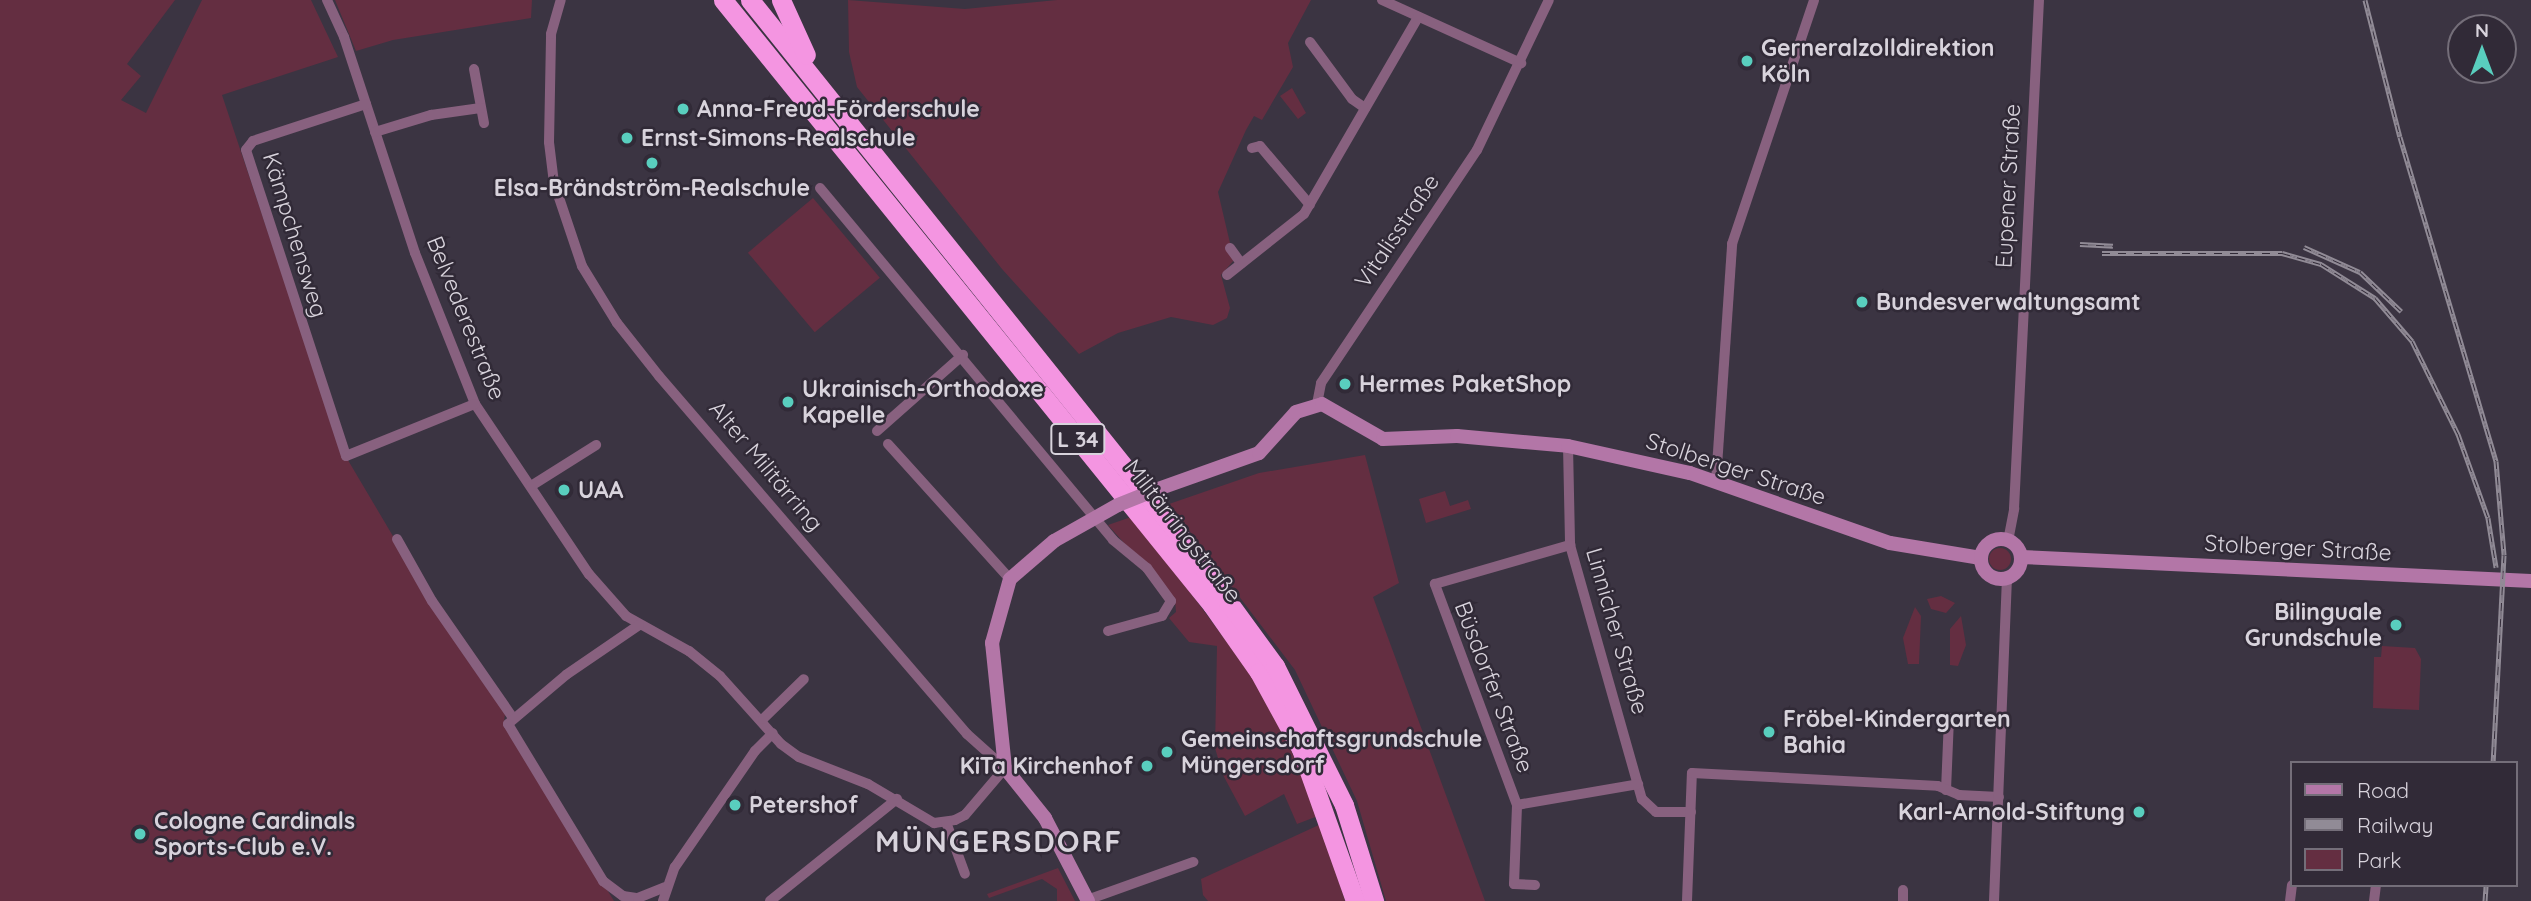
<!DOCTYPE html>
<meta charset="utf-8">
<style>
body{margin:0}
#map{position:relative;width:2531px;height:901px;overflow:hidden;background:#3b3442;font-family:Quicksand,sans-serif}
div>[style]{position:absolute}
.green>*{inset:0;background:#642e41;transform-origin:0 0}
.round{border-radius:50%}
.street>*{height:10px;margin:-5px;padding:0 5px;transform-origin:5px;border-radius:5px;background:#88617f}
.secondary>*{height:14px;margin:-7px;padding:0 7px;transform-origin:7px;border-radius:7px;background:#b376a7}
.secondary>.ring{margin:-7px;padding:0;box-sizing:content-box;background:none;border:14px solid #b376a7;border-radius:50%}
.highway>*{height:19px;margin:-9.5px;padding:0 9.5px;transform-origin:9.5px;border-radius:9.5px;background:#f495e1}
.rail>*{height:5px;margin-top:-2.5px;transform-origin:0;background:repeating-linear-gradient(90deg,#312a37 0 8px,#918b96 0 16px);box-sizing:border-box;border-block:2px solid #918b96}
.secondary-bridge>*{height:14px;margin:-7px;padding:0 7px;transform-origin:7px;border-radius:7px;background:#b376a7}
.dots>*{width:19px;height:19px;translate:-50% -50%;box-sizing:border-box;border:4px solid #312a37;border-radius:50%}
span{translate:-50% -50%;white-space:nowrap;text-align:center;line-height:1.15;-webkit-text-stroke:5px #312a37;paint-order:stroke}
.shield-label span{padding:2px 5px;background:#312a37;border:2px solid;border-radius:5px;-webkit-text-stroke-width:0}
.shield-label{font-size:21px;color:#d8d3dc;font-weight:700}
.poi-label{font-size:23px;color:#d8d3dc;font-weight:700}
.left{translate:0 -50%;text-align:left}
.right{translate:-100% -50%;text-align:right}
.street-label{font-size:23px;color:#d8d3dc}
.district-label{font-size:30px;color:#d8d3dc;font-weight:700;letter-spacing:2px}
.legend{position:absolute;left:2290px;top:761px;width:228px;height:126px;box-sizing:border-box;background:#312a37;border:2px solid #746e79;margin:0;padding:9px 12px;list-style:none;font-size:21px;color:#d8d3dc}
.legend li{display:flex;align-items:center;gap:14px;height:35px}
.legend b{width:35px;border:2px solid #746e79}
.north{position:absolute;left:2447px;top:14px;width:70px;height:70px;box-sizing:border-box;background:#312a37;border:2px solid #746e79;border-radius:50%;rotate:0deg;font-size:19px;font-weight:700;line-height:28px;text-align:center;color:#d8d3dc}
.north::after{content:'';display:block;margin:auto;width:24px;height:32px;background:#59cebe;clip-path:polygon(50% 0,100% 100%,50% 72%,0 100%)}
</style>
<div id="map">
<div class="green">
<i style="clip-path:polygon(0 0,175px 0,127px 64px,141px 76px,121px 100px,146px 113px,202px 0,311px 0,338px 57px,222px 95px,339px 445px,461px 651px,505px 714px,504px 722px,614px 901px,0 901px)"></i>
<i style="clip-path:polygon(335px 0,532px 0,531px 18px,393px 40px,356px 51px)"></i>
<i style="clip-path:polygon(848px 0,965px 9px,1057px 0,1311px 0,1288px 43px,1293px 67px,1262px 120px,1254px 116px,1246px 130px,1218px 192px,1234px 260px,1221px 275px,1230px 308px,1227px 318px,1213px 325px,1171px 317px,1118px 333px,1079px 354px,1002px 269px,857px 87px,849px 52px)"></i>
<i style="clip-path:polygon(1292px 88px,1306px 113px,1298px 119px,1280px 96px)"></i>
<i style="left:813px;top:198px;width:104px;height:85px;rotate:50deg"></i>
<i style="clip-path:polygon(1365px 455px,1399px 583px,1373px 597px,1485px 901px,1386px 901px,1357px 801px,1295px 670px,1169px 504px,1259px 473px)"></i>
<i style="clip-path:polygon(1445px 491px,1450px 506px,1468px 500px,1471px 509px,1426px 523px,1419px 499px)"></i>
<i style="clip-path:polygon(1134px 516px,1254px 679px,1288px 743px,1318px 816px,1297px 824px,1284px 794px,1245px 816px,1223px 775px,1215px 748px,1217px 646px,1189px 642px,1169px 618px,1176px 612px,1175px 600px,1108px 525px)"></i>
<i class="round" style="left:1989px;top:548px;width:22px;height:22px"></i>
<i style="clip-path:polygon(1941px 596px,1955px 603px,1946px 613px,1931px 609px,1927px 599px)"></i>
<i style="clip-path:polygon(1915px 607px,1921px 616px,1919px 664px,1908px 664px,1903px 638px)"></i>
<i style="clip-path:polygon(1961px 616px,1966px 645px,1958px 666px,1950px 665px,1950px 629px)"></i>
<i style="clip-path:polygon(2382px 646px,2415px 648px,2421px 659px,2419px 710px,2373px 708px,2374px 657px,2381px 657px)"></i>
<i style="clip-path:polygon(1321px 824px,1345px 901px,1208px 901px,1203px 895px,1201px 879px)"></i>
<i style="clip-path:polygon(1058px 868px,1075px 901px,1057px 901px,1057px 889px,1042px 879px,989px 898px,987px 894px)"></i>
</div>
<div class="street">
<i style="left:327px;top:0;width:41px;rotate:65.3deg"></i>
<i style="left:344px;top:37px;width:227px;rotate:71.8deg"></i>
<i style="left:415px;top:253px;width:162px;rotate:68.3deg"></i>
<i style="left:475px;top:404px;width:205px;rotate:56.2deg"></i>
<i style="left:589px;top:574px;width:56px;rotate:48.6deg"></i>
<i style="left:626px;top:616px;width:72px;rotate:29.1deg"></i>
<i style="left:689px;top:651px;width:40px;rotate:39deg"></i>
<i style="left:720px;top:676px;width:91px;rotate:48.1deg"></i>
<i style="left:781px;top:744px;width:22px;rotate:36deg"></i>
<i style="left:799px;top:757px;width:74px;rotate:21.4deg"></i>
<i style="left:868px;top:784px;width:77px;rotate:30.6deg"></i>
<i style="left:934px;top:823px;width:21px;rotate:-8deg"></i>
<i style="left:955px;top:820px;width:11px;rotate:-27deg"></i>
<i style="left:965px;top:815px;width:62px;rotate:-49.6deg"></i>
<i style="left:1005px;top:768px;width:51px;rotate:-138.2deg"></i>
<i style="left:967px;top:734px;width:472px;rotate:-130.7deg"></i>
<i style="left:659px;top:376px;width:68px;rotate:-128.4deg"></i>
<i style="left:617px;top:323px;width:67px;rotate:-121.6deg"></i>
<i style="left:582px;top:266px;width:88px;rotate:-108.6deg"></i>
<i style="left:554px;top:183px;width:41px;rotate:-97deg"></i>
<i style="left:549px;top:142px;width:108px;rotate:-88.9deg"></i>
<i style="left:551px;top:34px;width:35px;rotate:-74deg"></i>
<i style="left:1382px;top:0;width:153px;rotate:24.4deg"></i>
<i style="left:1310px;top:42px;width:71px;rotate:53.6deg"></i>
<i style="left:1352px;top:99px;width:16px;rotate:35deg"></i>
<i style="left:474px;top:69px;width:55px;rotate:79.5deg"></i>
<i style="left:366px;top:104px;width:119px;rotate:161.9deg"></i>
<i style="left:253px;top:141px;width:11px;rotate:128deg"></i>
<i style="left:246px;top:150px;width:322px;rotate:71.9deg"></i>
<i style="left:346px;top:456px;width:139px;rotate:-22deg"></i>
<i style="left:375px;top:132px;width:59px;rotate:-16.9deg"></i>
<i style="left:431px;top:115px;width:50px;rotate:-8deg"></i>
<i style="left:1252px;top:148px;width:8px;rotate:-14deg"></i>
<i style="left:1260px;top:146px;width:77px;rotate:49.7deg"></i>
<i style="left:820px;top:188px;width:458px;rotate:50.2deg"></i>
<i style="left:1113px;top:540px;width:44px;rotate:39.5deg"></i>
<i style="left:1147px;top:568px;width:41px;rotate:54deg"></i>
<i style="left:1171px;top:601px;width:17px;rotate:121deg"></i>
<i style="left:1162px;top:616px;width:56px;rotate:164.5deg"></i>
<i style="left:1230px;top:248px;width:19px;rotate:54deg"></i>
<i style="left:1227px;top:275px;width:98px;rotate:-38.4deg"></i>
<i style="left:1304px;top:214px;width:228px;rotate:-59.9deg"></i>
<i style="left:1317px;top:404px;width:21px;rotate:-79deg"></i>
<i style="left:1321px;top:383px;width:280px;rotate:-56.2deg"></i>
<i style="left:1477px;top:150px;width:166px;rotate:-64.4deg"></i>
<i style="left:877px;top:431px;width:115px;rotate:-41.5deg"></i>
<i style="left:888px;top:444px;width:182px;rotate:47.9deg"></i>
<i style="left:1568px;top:446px;width:99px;rotate:88.8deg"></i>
<i style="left:1570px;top:545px;width:264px;rotate:74.2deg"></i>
<i style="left:1642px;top:799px;width:19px;rotate:43deg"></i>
<i style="left:1656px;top:812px;width:35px"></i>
<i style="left:1716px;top:481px;width:238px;rotate:-86.1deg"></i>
<i style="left:1732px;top:244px;width:257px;rotate:-71.4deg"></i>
<i style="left:531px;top:486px;width:77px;rotate:-32.2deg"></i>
<i style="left:397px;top:539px;width:71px;rotate:60.6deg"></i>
<i style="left:432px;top:601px;width:142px;rotate:55.3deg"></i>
<i style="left:2008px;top:541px;width:33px;rotate:-79deg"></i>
<i style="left:2014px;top:509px;width:510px;rotate:-87.19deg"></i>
<i style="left:639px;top:625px;width:88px;rotate:145.6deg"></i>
<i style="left:566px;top:675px;width:76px;rotate:139.8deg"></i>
<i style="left:508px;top:724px;width:184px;rotate:58.8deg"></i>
<i style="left:603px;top:881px;width:25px;rotate:37deg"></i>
<i style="left:623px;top:896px;width:15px;rotate:8deg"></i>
<i style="left:638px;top:898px;width:29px;rotate:-22deg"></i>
<i style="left:763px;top:719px;width:57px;rotate:-44.3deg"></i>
<i style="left:1946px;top:790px;width:72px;rotate:-87.6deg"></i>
<i style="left:1517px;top:805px;width:123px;rotate:-9.8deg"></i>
<i style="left:946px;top:822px;width:55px;rotate:69.9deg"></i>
<i style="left:1535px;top:885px;width:21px;rotate:-177deg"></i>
<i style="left:1514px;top:884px;width:79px;rotate:-87.8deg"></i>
<i style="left:1517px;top:805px;width:236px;rotate:-110.4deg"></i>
<i style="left:1435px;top:584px;width:141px;rotate:-16.1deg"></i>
<i style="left:1087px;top:900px;width:113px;rotate:-19.7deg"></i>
<i style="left:663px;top:901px;width:36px;rotate:-71deg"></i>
<i style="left:675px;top:867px;width:141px;rotate:-55.4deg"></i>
<i style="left:755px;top:751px;width:25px;rotate:-45deg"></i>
<i style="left:770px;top:901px;width:163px;rotate:-38.8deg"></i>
<i style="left:1687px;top:901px;width:128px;rotate:-87.8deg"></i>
<i style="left:1692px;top:773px;width:246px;rotate:3deg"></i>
<i style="left:1938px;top:786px;width:23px;rotate:23deg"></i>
<i style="left:1959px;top:795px;width:40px;rotate:2.9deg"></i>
<i style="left:1903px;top:901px;width:11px;rotate:-90deg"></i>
<i style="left:1994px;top:901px;width:324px;rotate:-87.7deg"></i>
<i style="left:2290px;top:901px;width:16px;rotate:-83deg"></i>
<i style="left:2374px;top:901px;width:16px;rotate:-83deg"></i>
</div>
<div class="secondary">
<i style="left:1158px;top:489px;width:107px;rotate:-19.6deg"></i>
<i style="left:1259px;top:453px;width:55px;rotate:-47.9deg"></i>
<i style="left:1296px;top:412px;width:27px;rotate:-17deg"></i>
<i style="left:1322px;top:404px;width:70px;rotate:29.8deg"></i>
<i style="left:1383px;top:439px;width:74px;rotate:-2.3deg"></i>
<i style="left:1457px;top:436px;width:111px;rotate:5.1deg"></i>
<i style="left:1568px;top:446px;width:125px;rotate:12.5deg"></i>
<i style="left:1690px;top:473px;width:212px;rotate:19.3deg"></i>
<i style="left:1890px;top:543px;width:92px;rotate:9.4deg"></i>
<i class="ring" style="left:1981px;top:539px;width:26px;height:26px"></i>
<i style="left:2021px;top:557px;width:511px;rotate:2.69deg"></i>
<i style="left:1088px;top:901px;width:93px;rotate:-117.4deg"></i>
<i style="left:1045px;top:818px;width:64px;rotate:-128.7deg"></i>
<i style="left:1005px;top:768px;width:126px;rotate:-95.9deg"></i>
<i style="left:992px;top:643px;width:66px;rotate:-74.3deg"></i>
<i style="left:1010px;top:579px;width:58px;rotate:-40.8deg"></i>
<i style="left:1054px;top:541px;width:73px;rotate:-29.4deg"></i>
</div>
<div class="highway">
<i style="left:723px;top:0;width:778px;rotate:51.05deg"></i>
<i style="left:1212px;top:605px;width:82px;rotate:55deg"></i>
<i style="left:1259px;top:672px;width:88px;rotate:61.4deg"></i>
<i style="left:1301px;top:749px;width:161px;rotate:70.4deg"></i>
<i style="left:750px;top:0;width:697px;rotate:51.29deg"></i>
<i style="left:1186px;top:544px;width:151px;rotate:53.9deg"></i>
<i style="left:1275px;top:666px;width:155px;rotate:63.6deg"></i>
<i style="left:1344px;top:805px;width:101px;rotate:72.6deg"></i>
<i style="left:781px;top:0;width:60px;rotate:65.6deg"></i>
</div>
<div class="rail">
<i style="left:2365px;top:0;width:141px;rotate:75.7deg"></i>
<i style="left:2400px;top:137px;width:338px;rotate:73.5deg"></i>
<i style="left:2496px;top:461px;width:94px;rotate:85.1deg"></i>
<i style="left:2504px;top:555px;width:208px;rotate:93deg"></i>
<i style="left:2080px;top:244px;width:33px;rotate:3deg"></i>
<i style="left:2304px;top:247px;width:61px;rotate:24.1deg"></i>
<i style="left:2360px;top:272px;width:57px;rotate:43.6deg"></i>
<i style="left:2102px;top:253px;width:180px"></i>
<i style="left:2282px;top:253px;width:41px;rotate:15.8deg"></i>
<i style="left:2321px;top:264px;width:64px;rotate:32.2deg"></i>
<i style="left:2375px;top:298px;width:57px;rotate:49.3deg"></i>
<i style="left:2412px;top:341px;width:104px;rotate:63.7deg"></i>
<i style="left:2458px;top:434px;width:89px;rotate:70.3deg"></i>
<i style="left:2488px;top:518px;width:50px;rotate:80.7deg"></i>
<i style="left:2485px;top:901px;width:16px;rotate:-86deg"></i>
</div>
<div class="secondary-bridge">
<i style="left:1118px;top:505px;width:43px;rotate:-21.8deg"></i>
</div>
<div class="dots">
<i style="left:1747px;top:61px;background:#59cebe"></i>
<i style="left:683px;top:109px;background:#59cebe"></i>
<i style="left:627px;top:138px;background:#59cebe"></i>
<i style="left:652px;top:163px;background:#59cebe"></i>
<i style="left:1862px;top:302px;background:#59cebe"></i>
<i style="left:1345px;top:384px;background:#59cebe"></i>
<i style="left:788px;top:402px;background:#59cebe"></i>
<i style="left:564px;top:490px;background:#59cebe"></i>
<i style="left:2396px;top:625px;background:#59cebe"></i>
<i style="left:1769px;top:732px;background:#59cebe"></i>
<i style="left:1167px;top:752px;background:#59cebe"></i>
<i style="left:1147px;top:766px;background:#59cebe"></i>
<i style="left:735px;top:805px;background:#59cebe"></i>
<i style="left:2139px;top:812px;background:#59cebe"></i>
<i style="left:140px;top:834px;background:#59cebe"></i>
</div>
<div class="shield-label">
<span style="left:1078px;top:439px">L 34</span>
</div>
<div class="poi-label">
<span class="left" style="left:1761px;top:61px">Gerneralzolldirektion<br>Köln</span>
<span class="left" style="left:697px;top:109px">Anna-Freud-Förderschule</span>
<span class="left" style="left:641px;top:138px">Ernst-Simons-Realschule</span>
<span style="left:652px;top:188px">Elsa-Brändström-Realschule</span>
<span class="left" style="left:1876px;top:302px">Bundesverwaltungsamt</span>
<span class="left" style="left:1359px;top:384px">Hermes PaketShop</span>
<span class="left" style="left:802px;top:402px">Ukrainisch-Orthodoxe<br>Kapelle</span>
<span class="left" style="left:578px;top:490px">UAA</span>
<span class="right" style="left:2382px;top:625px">Bilinguale<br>Grundschule</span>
<span class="left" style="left:1783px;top:732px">Fröbel-Kindergarten<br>Bahia</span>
<span class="left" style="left:1181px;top:752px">Gemeinschaftsgrundschule<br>Müngersdorf</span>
<span class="right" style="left:1133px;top:766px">KiTa Kirchenhof</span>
<span class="left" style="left:749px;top:805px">Petershof</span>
<span class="right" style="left:2125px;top:812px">Karl-Arnold-Stiftung</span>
<span class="left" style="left:154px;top:834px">Cologne Cardinals<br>Sports-Club e.V.</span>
</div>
<div class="street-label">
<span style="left:2008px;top:186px;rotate:-87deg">Eupener Straße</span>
<span style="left:1397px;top:231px;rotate:-56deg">Vitalisstraße</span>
<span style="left:295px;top:235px;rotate:73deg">Kämpchensweg</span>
<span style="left:466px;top:318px;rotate:68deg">Belvederestraße</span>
<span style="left:766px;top:466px;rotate:50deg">Alter Militärring</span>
<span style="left:1736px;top:469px;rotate:18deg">Stolberger Straße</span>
<span style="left:1183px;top:531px;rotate:52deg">Militärringstraße</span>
<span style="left:2298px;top:548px;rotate:3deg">Stolberger Straße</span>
<span style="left:1617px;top:631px;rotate:74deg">Linnicher Straße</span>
<span style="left:1494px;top:687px;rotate:69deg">Büsdorfer Straße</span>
</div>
<div class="district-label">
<span style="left:999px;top:841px">MÜNGERSDORF</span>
</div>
<ul class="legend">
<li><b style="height:9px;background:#b376a7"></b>Road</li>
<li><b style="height:9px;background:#918b96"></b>Railway</li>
<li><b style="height:19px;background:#642e41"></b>Park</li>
</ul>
<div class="north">N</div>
</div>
